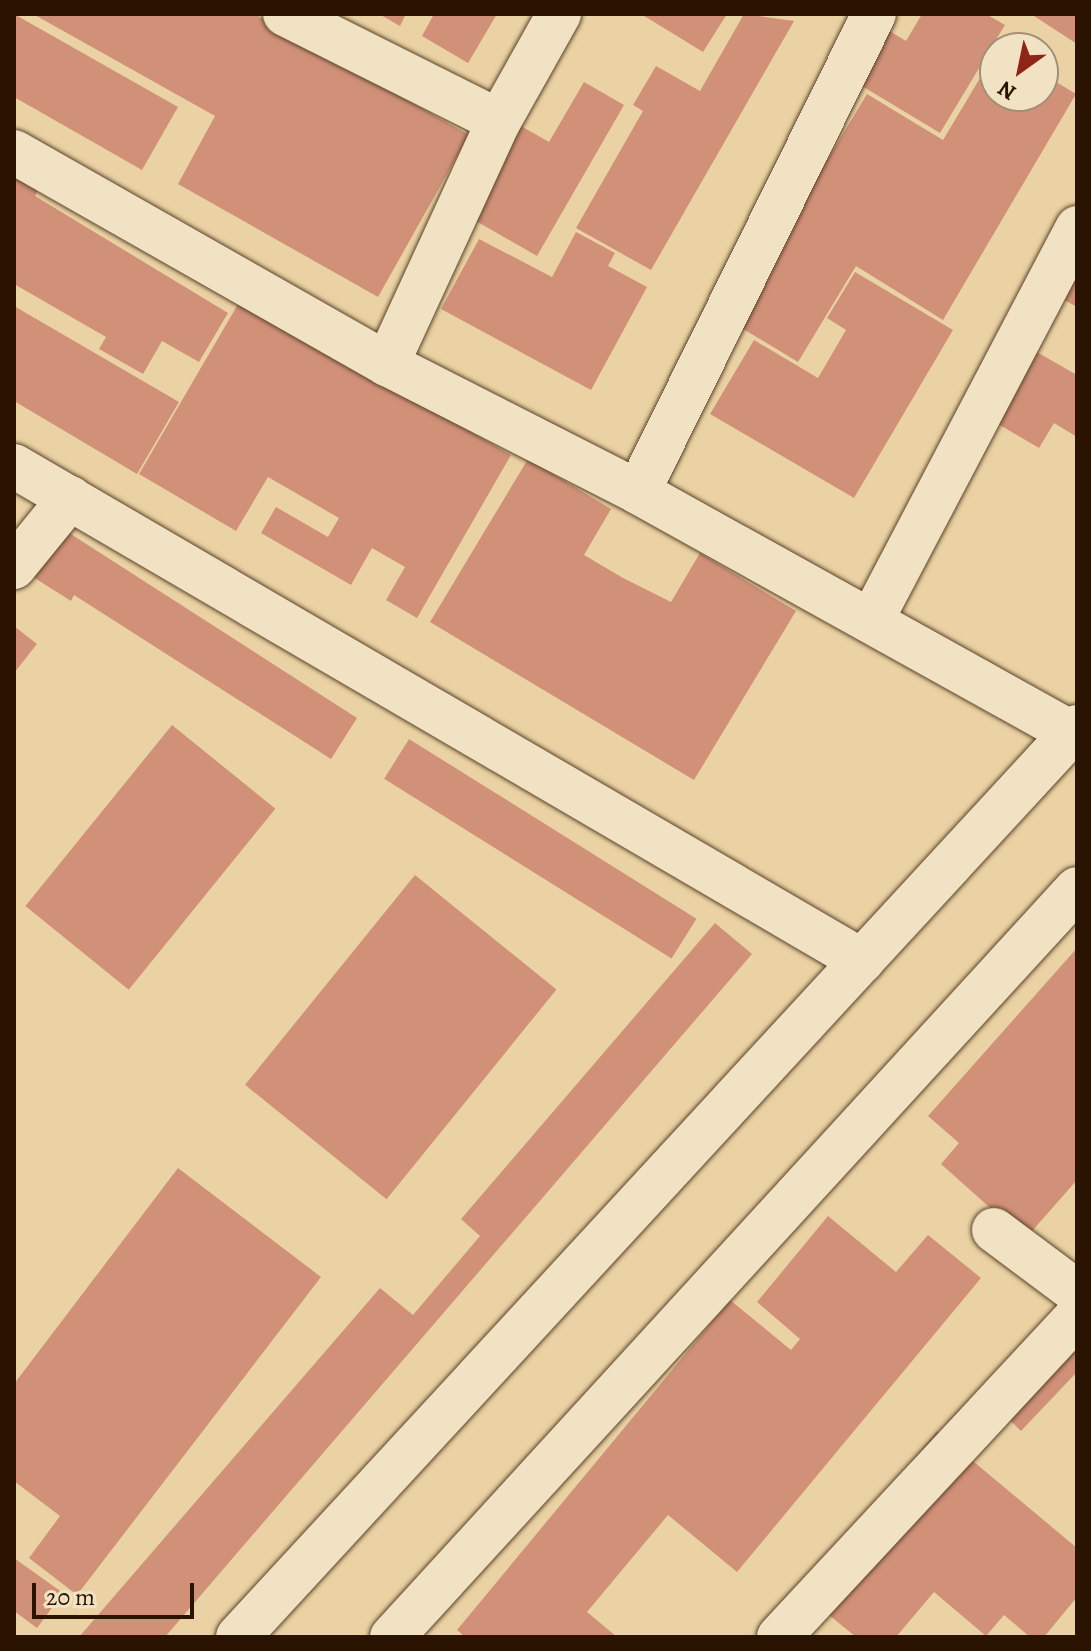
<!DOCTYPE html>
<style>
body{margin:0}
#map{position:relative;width:1091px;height:1651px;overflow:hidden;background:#ebd2a4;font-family:Alegreya,serif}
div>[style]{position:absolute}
.building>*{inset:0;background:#d19179;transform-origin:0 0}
.roads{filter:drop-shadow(0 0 2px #5b432a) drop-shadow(0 0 2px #5b432a)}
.minor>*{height:44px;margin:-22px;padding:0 22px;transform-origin:22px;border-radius:22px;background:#f2e2c4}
.secondary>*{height:44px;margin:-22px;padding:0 22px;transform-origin:22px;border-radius:22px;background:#f2e2c4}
span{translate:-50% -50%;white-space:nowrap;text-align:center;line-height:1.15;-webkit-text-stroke:7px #f2e2c4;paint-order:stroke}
.frame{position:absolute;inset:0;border:16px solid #2b1302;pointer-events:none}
.north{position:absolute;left:979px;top:32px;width:80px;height:80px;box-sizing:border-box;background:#f2e2c4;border:2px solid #a28f76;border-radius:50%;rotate:213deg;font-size:22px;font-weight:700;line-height:32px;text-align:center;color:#2b1302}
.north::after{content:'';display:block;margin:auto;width:28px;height:36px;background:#8f2418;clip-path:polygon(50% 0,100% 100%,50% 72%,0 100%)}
.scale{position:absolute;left:32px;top:1583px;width:162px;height:36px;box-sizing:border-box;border:4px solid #2b1302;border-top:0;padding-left:10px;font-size:24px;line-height:28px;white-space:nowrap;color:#2b1302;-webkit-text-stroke:6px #f2e2c4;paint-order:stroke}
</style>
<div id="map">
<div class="building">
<i style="clip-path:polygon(14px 14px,178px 107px,142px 170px,14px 97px)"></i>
<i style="clip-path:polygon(33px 14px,254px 14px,469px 135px,378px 297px,178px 184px,215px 116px)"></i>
<i style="clip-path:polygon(379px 14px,406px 14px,400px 26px)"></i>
<i style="clip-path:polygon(434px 14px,497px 14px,468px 63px,422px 36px)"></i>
<i style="clip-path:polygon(641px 14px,727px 14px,703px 52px)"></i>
<i style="clip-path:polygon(744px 14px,794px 21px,651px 270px,576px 228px,643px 111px,633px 105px,656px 66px,700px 91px)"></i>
<i style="clip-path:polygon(922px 14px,986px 14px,1005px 25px,940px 133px,852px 80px,883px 27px,906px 41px)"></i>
<i style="clip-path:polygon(1031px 14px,1077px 14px,1077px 44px)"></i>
<i style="clip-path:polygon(995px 53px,995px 96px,1043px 96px,1043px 74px,1076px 94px,943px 320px,856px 266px,798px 362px,730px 321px,867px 94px,943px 140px)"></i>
<i style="clip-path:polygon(584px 82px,624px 105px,537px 256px,469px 217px,521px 126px,549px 142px)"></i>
<i style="clip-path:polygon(14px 171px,40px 186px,35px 196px,228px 313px,199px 362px,162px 341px,143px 374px,99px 349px,106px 337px,14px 284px)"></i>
<i style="clip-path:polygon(576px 232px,615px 253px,608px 266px,647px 287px,591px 390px,441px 309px,479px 239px,552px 277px)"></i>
<i style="clip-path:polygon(1077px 256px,1077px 307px,1055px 295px)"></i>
<i style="clip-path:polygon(855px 272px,953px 330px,854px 498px,710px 414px,754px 340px,818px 378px,846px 330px,827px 318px)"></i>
<i style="clip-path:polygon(241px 299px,511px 455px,417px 618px,386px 600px,405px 567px,372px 548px,351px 585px,261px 533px,276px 507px,328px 537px,339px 518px,268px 477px,236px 531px,139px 474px)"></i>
<i style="clip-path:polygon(14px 306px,179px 402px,137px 474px,14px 401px)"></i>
<i style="clip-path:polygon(1035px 351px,1077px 375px,1077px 437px,1054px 423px,1039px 448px,993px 421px)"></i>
<i style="clip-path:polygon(528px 459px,611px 509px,584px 555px,623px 578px,671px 602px,700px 553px,796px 611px,694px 780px,430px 622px)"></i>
<i style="clip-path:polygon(63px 529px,357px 718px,331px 759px,74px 595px,71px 601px,33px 577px)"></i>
<i style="clip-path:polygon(14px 626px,37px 644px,14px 673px)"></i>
<i style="left:172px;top:725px;width:133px;height:233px;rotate:39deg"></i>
<i style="left:409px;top:739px;width:339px;height:47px;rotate:32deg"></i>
<i style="left:415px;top:875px;width:182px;height:270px;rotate:39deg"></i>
<i style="clip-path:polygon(715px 923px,752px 954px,165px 1637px,79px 1637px,380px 1288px,413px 1315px,480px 1236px,461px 1219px)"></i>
<i style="clip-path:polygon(1077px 948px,1077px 1180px,1025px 1239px,941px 1164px,959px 1143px,928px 1116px)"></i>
<i style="clip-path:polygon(178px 1168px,321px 1277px,77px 1595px,29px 1558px,60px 1516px,14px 1481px,14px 1384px)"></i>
<i style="clip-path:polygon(828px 1216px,896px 1272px,928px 1235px,981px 1278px,737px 1572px,668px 1515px,587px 1612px,617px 1637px,465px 1637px,457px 1630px,730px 1300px,791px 1350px,800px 1339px,757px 1302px)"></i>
<i style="clip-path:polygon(1045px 1320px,1077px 1350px,1077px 1372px,1021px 1431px,991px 1402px,958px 1437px,945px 1425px)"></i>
<i style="clip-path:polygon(937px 1431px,1077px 1548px,1077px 1597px,1044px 1637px,1030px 1637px,1004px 1615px,986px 1636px,934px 1592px,896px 1637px,856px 1637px,802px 1593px)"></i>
<i style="clip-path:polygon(14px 1558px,63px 1593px,37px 1628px,14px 1611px)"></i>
</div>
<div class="roads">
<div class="minor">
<i style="left:285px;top:14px;width:239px;rotate:26.6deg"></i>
<i style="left:14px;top:152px;width:429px;rotate:29.6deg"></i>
<i style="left:387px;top:364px;width:282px;rotate:27deg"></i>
<i style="left:638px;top:492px;width:502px;rotate:29.07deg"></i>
<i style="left:387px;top:364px;width:268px;rotate:-65.3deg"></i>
<i style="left:499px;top:121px;width:123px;rotate:-60.7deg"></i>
<i style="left:14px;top:466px;width:982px;rotate:30.27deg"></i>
<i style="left:638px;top:492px;width:533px;rotate:-63.72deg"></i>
<i style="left:14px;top:567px;width:89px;rotate:-50.9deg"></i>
<i style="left:871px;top:621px;width:444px;rotate:-62.3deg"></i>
<i style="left:994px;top:1230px;width:104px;rotate:36.8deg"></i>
<i style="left:779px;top:1637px;width:438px;rotate:-47.1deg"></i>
</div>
<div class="secondary">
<i style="left:238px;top:1637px;width:1238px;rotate:-47.32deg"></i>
<i style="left:392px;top:1637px;width:1014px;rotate:-47.52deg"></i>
</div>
</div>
<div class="frame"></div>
<div class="north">N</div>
<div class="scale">20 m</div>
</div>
